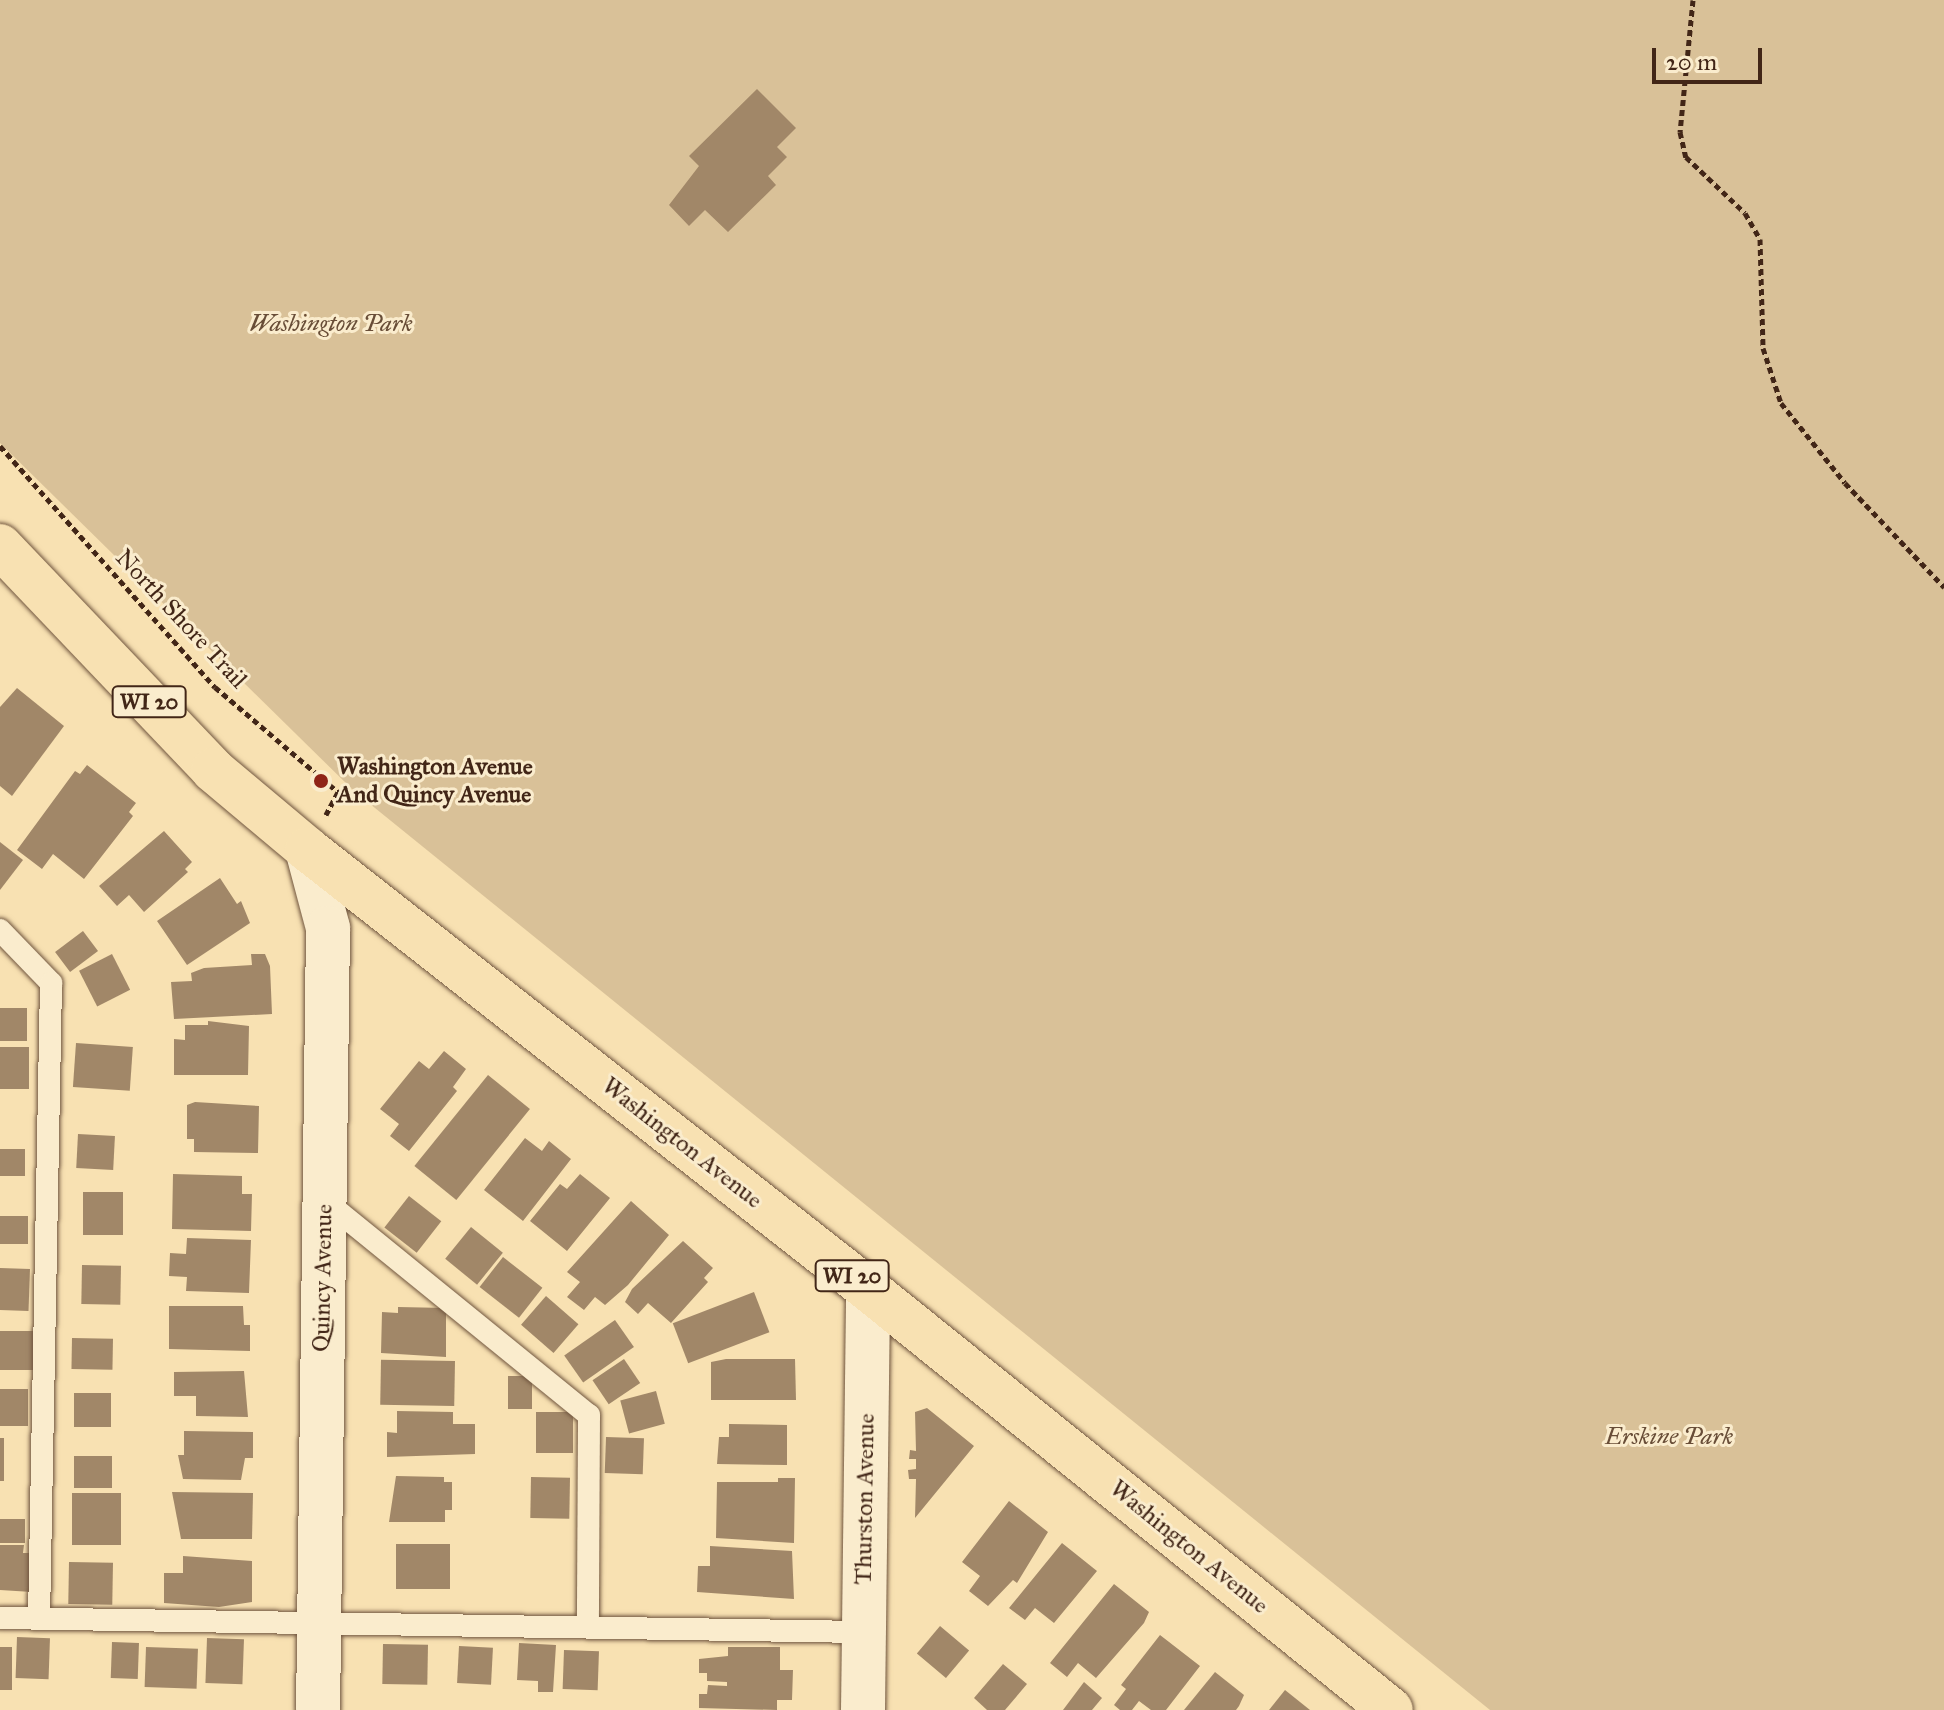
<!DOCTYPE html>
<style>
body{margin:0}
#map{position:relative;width:1944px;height:1710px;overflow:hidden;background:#f8e1b2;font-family:"IM FELL Great Primer",serif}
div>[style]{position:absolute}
.green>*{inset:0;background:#d9c198}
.building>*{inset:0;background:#a18768;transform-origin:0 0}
.path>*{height:5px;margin-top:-2.5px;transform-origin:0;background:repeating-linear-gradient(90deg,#422617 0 6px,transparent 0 10px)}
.roads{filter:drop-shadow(0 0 2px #70553e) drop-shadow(0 0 2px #70553e)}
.service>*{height:22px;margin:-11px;padding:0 11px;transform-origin:11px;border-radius:11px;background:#faeccd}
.minor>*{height:44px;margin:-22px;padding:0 22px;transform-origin:22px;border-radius:22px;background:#faeccd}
.primary>*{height:44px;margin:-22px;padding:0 22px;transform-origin:22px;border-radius:22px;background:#f8e1b2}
.dots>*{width:22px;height:22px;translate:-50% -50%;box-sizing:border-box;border:4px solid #faeccd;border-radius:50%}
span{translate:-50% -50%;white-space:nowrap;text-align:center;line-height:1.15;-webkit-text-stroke:6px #faeccd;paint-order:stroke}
.shield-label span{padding:2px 6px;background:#faeccd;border:2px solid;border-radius:6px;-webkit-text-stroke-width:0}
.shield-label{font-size:22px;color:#422617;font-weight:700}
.park-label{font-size:24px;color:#684d37;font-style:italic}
.street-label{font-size:24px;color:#422617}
.poi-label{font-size:24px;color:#422617;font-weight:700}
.left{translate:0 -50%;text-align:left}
.scale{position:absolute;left:1652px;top:48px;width:110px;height:36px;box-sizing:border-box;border:4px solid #422617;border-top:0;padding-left:10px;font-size:24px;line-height:28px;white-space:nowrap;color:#422617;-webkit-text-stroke:6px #faeccd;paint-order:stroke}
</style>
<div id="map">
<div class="green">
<i style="clip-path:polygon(0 0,1944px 0,1944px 1710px,1490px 1710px,354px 791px,0 443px)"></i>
</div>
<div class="building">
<i style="clip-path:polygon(757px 89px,796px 128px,777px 147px,787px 157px,768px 176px,776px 185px,728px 232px,705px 210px,689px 226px,669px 205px,699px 166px,689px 156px)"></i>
<i style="clip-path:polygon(17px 688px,64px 726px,12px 796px,0 786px,0 707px)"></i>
<i style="clip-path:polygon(87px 765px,136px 803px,129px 812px,133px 816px,84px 879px,53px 854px,42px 869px,17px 850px,75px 771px,80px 774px)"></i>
<i style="clip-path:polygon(164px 831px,192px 862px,185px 869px,188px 872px,144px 912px,129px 895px,117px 906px,99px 886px)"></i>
<i style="clip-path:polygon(0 842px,23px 860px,0 890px)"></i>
<i style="clip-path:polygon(220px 878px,237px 904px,241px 901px,250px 923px,187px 965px,157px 921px)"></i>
<i style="left:83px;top:931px;width:25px;height:35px;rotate:53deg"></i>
<i style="left:112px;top:954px;width:40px;height:37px;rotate:63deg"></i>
<i style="clip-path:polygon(251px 954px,265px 954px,270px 966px,272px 1014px,174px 1019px,171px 982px,192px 981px,191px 973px,204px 968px,252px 965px)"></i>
<i style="left:0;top:1008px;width:27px;height:33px"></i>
<i style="clip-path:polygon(208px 1021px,249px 1026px,248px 1075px,174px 1075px,174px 1039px,185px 1040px,185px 1025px,208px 1025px)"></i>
<i style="left:76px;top:1043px;width:57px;height:44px;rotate:4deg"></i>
<i style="left:0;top:1047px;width:29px;height:42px"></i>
<i style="clip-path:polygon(444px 1051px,466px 1069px,453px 1087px,457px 1091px,409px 1151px,390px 1136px,399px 1124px,380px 1109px,419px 1061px,429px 1069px)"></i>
<i style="left:488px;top:1075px;width:54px;height:117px;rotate:39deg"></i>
<i style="clip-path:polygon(195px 1102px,259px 1106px,258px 1153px,194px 1152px,194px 1139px,187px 1139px,187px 1105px)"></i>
<i style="left:78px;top:1134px;width:37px;height:34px;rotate:3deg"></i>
<i style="clip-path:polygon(525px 1138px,542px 1151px,549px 1141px,571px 1159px,523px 1221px,484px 1190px)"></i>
<i style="left:0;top:1149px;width:25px;height:27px"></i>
<i style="clip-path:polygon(173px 1174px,242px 1176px,242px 1194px,252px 1194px,251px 1231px,172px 1229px)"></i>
<i style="clip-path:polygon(580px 1174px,610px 1198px,567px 1251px,530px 1221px,560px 1184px,567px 1189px)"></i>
<i style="left:83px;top:1192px;width:40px;height:43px"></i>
<i style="left:409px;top:1196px;width:41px;height:40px;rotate:38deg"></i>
<i style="clip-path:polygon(631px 1201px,669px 1235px,628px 1285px,605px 1305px,595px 1297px,584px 1310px,567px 1297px,580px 1282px,567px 1272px)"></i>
<i style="left:0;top:1216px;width:28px;height:28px"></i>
<i style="left:471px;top:1227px;width:41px;height:41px;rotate:39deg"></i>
<i style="clip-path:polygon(187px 1238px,251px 1240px,249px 1293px,186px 1291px,187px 1277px,169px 1276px,170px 1253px,186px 1254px)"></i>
<i style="clip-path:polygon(683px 1241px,713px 1268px,704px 1278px,708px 1282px,671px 1323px,648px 1303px,638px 1314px,625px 1302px,632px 1289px)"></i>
<i style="left:503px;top:1257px;width:50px;height:38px;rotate:38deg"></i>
<i style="left:82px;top:1265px;width:39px;height:39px;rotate:1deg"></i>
<i style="left:0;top:1268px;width:30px;height:42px;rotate:2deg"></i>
<i style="left:754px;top:1292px;width:43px;height:87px;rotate:69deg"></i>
<i style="left:546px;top:1296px;width:43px;height:38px;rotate:41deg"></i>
<i style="clip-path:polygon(169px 1306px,243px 1306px,244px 1325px,250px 1325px,250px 1351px,169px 1349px)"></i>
<i style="clip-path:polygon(398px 1307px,446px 1308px,446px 1357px,381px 1353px,382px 1312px,398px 1313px)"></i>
<i style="left:615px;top:1320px;width:33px;height:62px;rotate:55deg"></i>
<i style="left:0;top:1331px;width:35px;height:39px"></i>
<i style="left:72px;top:1338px;width:41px;height:31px;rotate:1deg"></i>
<i style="left:624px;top:1359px;width:29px;height:38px;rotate:56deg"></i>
<i style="clip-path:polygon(726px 1359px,795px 1359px,796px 1400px,711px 1400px,711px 1362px)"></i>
<i style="left:455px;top:1361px;width:45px;height:74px;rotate:91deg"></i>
<i style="clip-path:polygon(244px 1371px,248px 1417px,196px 1416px,196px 1396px,174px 1396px,174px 1372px)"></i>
<i style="left:508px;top:1376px;width:24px;height:33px"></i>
<i style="left:0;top:1389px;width:28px;height:37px"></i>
<i style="left:656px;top:1391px;width:34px;height:37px;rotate:75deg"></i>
<i style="left:74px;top:1393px;width:37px;height:34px"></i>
<i style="clip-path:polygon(927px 1408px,974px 1446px,915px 1518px,916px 1479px,909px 1479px,908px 1470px,916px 1469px,916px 1459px,909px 1459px,910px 1450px,916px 1451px,915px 1412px)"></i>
<i style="clip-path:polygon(397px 1411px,453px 1412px,453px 1424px,475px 1424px,475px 1454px,387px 1457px,387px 1432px,397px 1433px)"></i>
<i style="left:536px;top:1412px;width:37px;height:41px"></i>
<i style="clip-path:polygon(729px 1424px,787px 1425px,787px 1465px,717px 1464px,719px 1437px,729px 1437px)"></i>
<i style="clip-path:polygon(184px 1431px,253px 1432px,253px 1458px,245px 1458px,241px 1480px,183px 1479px,178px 1455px,184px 1455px)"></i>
<i style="left:606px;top:1437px;width:38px;height:36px;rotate:2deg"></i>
<i style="left:0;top:1438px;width:4px;height:43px"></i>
<i style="left:74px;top:1456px;width:38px;height:32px"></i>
<i style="clip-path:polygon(396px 1476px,444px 1477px,444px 1482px,452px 1482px,452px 1510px,445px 1510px,445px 1522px,389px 1522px)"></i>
<i style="left:531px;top:1477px;width:39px;height:41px;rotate:1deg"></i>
<i style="clip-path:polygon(778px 1478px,795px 1478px,794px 1543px,716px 1538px,717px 1482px,778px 1482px)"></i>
<i style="clip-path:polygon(172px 1492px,253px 1493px,252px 1539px,181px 1539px)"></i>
<i style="left:72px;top:1493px;width:49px;height:52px"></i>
<i style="clip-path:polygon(1009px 1501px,1048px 1532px,1017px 1583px,1013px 1580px,988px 1606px,969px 1591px,980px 1576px,962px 1562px)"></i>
<i style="left:25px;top:1519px;width:24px;height:25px;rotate:90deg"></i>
<i style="clip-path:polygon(1062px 1543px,1097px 1571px,1054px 1623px,1035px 1608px,1025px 1620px,1009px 1608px)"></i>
<i style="left:396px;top:1544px;width:54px;height:45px"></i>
<i style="clip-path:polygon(0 1545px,24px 1545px,23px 1553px,33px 1553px,32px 1592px,0 1590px)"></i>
<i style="clip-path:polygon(710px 1546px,792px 1551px,794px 1599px,697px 1592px,698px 1566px,710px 1566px)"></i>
<i style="clip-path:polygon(183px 1556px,252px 1561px,252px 1602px,219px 1607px,164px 1603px,164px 1573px,183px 1573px)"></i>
<i style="left:69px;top:1562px;width:44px;height:42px;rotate:1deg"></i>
<i style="clip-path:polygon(1114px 1584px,1149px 1612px,1144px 1623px,1096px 1678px,1078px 1663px,1067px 1677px,1050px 1663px)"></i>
<i style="left:940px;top:1626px;width:38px;height:36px;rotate:40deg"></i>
<i style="clip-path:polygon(1160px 1635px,1200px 1666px,1166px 1710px,1151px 1710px,1139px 1701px,1132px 1710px,1120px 1710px,1114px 1705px,1126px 1689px,1121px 1685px)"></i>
<i style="left:17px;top:1637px;width:33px;height:41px;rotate:2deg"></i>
<i style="left:207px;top:1638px;width:37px;height:45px;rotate:2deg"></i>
<i style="left:112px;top:1642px;width:27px;height:36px;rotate:2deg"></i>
<i style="clip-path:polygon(519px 1643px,556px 1645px,553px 1692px,538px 1692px,538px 1681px,517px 1680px)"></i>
<i style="left:383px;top:1644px;width:45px;height:40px;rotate:1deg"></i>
<i style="left:459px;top:1646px;width:34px;height:37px;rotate:3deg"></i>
<i style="left:0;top:1647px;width:12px;height:43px"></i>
<i style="left:146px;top:1647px;width:52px;height:40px;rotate:2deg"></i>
<i style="clip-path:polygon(728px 1647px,780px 1647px,780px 1670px,793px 1670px,792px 1700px,777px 1700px,777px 1710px,699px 1708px,699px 1694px,707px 1694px,708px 1685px,727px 1686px,727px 1682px,707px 1681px,707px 1673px,699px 1673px,699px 1659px,728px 1656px)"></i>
<i style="left:564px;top:1650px;width:35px;height:39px;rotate:2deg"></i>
<i style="clip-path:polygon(1003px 1664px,1027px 1684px,1005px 1710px,987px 1710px,974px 1698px)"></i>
<i style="clip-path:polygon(1215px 1672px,1244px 1695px,1239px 1706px,1236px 1710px,1184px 1710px)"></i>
<i style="clip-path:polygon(1084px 1682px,1102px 1698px,1092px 1710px,1063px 1710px)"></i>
<i style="clip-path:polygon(1285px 1690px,1310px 1710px,1269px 1710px)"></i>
</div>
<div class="path">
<i style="left:1693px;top:0;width:133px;rotate:95.6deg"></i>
<i style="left:1680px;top:132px;width:26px;rotate:77deg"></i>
<i style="left:1686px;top:157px;width:81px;rotate:43.5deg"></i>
<i style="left:1745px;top:213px;width:30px;rotate:60deg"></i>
<i style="left:1760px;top:239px;width:109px;rotate:88.4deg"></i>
<i style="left:1763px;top:348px;width:58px;rotate:71.9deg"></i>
<i style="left:1781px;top:403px;width:102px;rotate:51.3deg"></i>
<i style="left:1845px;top:483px;width:144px;rotate:46.4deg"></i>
<i style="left:0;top:446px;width:323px;rotate:48.3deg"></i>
<i style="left:215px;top:687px;width:162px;rotate:40.5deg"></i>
<i style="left:338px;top:792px;width:26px;rotate:118deg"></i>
</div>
<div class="roads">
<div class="service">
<i style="left:0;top:930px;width:74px;rotate:46.1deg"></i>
<i style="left:51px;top:983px;width:636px;rotate:91.08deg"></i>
<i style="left:324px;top:1200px;width:341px;rotate:39.1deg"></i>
<i style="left:589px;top:1415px;width:212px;rotate:90.3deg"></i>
<i style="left:0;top:1618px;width:864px;rotate:0.93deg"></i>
</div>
<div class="minor">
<i style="left:307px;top:849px;width:82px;rotate:75.1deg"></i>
<i style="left:328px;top:928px;width:782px;rotate:90.73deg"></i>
<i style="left:863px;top:1710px;width:421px;rotate:-89.3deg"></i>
</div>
<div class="primary">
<i style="left:0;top:546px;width:309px;rotate:46.4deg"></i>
<i style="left:213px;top:770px;width:123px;rotate:40deg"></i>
<i style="left:307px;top:849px;width:713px;rotate:38.11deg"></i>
<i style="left:868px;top:1289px;width:671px;rotate:38.83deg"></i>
</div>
</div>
<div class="dots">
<i style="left:321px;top:781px;background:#8f2418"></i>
</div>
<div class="shield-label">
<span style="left:149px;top:702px">WI 20</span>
<span style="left:852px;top:1276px">WI 20</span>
</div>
<div class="park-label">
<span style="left:331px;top:324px">Washington Park</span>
<span style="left:1669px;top:1437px">Erskine Park</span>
</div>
<div class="street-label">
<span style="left:181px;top:619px;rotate:47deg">North Shore Trail</span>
<span style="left:682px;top:1143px;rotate:38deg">Washington Avenue</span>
<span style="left:323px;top:1278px;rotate:-89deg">Quincy Avenue</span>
<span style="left:865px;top:1499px;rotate:-89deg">Thurston Avenue</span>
<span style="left:1189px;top:1547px;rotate:39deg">Washington Avenue</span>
</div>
<div class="poi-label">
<span class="left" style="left:337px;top:781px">Washington Avenue<br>And Quincy Avenue</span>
</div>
<div class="scale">20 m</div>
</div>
